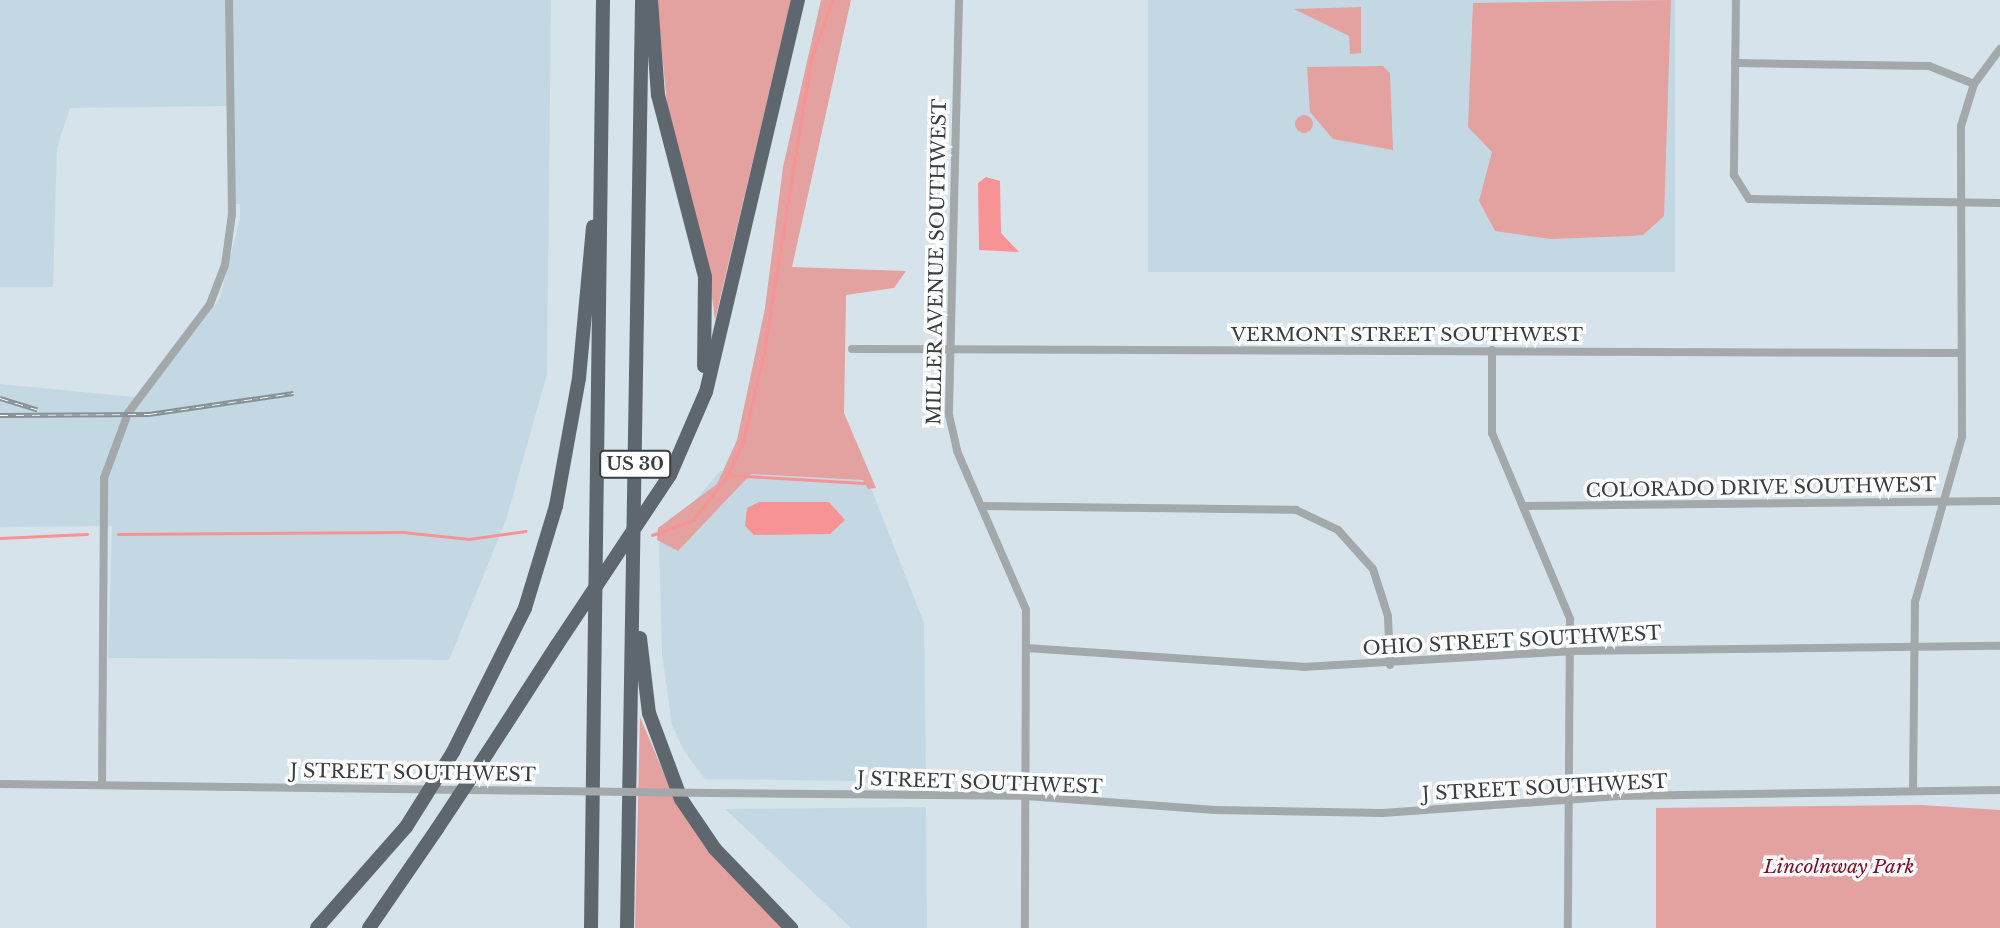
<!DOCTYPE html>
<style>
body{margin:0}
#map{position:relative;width:2000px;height:928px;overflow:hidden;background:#d7e3eb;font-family:"Libre Baskerville",serif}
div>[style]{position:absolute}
.built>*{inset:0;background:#c4d8e3;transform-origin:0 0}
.green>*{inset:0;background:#e3a1a0}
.round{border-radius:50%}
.water>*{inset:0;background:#f79395}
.stream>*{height:2.5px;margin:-1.25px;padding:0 1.25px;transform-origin:1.25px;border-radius:1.25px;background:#f79395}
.street>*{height:8px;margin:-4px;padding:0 4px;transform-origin:4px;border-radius:4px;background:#a3a8ab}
.highway>*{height:14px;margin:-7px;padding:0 7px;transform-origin:7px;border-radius:7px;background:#5d676d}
.rail>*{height:5px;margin-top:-2.5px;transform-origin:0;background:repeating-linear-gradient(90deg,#fff 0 8px,#879095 0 16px);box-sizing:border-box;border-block:2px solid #879095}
.street-bridge>*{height:8px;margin:-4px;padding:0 4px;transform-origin:4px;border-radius:4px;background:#a3a8ab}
.highway-bridge>*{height:14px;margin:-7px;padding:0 7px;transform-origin:7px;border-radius:7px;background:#5d676d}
span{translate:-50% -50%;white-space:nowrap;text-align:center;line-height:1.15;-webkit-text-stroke:7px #fff;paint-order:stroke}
.shield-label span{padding:2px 5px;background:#fff;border:2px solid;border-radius:5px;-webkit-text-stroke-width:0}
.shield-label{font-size:18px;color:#393e40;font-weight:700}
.street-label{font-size:19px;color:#393e40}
.park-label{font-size:19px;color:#840b23;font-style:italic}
</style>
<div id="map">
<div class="built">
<i style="clip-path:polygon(0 0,551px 0,547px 374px,506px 520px,449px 660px,108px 658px,112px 526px,0 527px,0 384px,144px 398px,220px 298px,240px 218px,240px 204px,231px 204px,230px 106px,70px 108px,57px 148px,53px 287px,0 287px)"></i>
<i style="left:1148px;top:0;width:527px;height:272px"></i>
<i style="clip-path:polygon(720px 471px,866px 475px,924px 623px,926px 782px,705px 779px,684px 751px,672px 725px,662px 654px,659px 543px)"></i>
<i style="clip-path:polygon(926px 807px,927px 928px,851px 928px,725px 809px)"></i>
</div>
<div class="green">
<i style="clip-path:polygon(657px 0,791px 0,715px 320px,708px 265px,668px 115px)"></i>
<i style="clip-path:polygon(821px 0,851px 0,792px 267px,906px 271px,894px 288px,846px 295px,844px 413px,876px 488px,868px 489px,863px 480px,751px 474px,678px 551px,657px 540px,658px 528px,717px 484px,737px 440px,765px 308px,783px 167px)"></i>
<i style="clip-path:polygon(1671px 0,1664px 216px,1643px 235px,1630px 236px,1551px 239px,1495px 231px,1479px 201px,1492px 152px,1468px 127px,1473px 3px)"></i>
<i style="clip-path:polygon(1361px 7px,1361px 53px,1350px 54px,1349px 36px,1294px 9px)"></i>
<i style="clip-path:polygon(1383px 66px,1390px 73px,1393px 150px,1333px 139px,1310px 112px,1307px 67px)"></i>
<i class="round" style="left:1295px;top:115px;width:18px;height:18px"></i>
<i style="clip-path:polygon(640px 717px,677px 804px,783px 928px,635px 928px)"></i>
<i style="clip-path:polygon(1921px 805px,2000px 810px,2000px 928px,1656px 928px,1656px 808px)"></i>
</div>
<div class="water">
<i style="clip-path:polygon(986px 177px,1000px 181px,1001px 233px,1019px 252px,979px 250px,978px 183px)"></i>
<i style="clip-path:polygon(759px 502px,829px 502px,845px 520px,830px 534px,754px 535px,745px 526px,747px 508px)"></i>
</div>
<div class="stream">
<i style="left:728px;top:475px;width:136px;rotate:3.4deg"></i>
<i style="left:118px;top:534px;width:285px;rotate:-0.4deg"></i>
<i style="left:403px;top:532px;width:66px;rotate:6.1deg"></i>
<i style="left:469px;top:539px;width:57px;rotate:-8.1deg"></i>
<i style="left:652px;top:535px;width:44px;rotate:-20.1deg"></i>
<i style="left:693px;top:520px;width:57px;rotate:-52.1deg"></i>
<i style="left:728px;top:475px;width:37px;rotate:-66deg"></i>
<i style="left:743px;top:441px;width:85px;rotate:-76.5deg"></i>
<i style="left:763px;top:358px;width:299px;rotate:-80.9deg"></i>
<i style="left:810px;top:63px;width:67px;rotate:-70.8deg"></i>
<i style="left:0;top:538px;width:87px;rotate:-2.6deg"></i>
</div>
<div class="street">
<i style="left:959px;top:0;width:415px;rotate:91.4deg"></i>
<i style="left:949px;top:415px;width:37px;rotate:77deg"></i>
<i style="left:957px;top:451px;width:173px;rotate:66.5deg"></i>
<i style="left:1026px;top:610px;width:318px;rotate:90.2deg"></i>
<i style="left:1736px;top:0;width:175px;rotate:90.7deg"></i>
<i style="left:1734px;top:175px;width:28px;rotate:58deg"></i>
<i style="left:1749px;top:199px;width:251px;rotate:0.9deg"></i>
<i style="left:1735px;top:63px;width:194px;rotate:0.9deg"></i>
<i style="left:1929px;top:66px;width:48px;rotate:21.8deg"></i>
<i style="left:852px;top:349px;width:1109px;rotate:0.21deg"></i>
<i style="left:1492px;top:350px;width:83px;rotate:90deg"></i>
<i style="left:1492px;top:433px;width:202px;rotate:67.2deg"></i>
<i style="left:1570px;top:619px;width:309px;rotate:90.4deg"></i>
<i style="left:982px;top:506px;width:314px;rotate:0.7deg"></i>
<i style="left:1296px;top:510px;width:47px;rotate:25.5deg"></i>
<i style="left:1338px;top:530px;width:52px;rotate:48.1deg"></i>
<i style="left:1373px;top:569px;width:49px;rotate:72.3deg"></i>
<i style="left:1388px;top:616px;width:49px;rotate:87.7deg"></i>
<i style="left:1523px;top:506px;width:477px;rotate:-0.6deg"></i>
<i style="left:1027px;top:648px;width:277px;rotate:3.9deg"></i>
<i style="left:1303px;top:667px;width:267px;rotate:-3.4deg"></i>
<i style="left:1570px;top:651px;width:430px;rotate:-0.7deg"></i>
<i style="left:0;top:784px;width:555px;rotate:0.72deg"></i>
<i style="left:102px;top:785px;width:307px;rotate:-89.6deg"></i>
<i style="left:104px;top:478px;width:69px;rotate:-69.7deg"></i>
<i style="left:128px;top:413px;width:136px;rotate:-53deg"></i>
<i style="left:210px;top:304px;width:42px;rotate:-69deg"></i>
<i style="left:225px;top:265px;width:51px;rotate:-82.2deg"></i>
<i style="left:232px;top:214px;width:214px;rotate:-90.8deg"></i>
<i style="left:1913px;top:790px;width:188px;rotate:-89.4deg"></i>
<i style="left:1915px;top:602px;width:172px;rotate:-74.1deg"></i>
<i style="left:1962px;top:437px;width:311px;rotate:-90.2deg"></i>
<i style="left:1961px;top:126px;width:44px;rotate:-72.8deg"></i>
<i style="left:1974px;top:84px;width:44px;rotate:-53.4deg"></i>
<i style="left:711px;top:793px;width:315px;rotate:0.5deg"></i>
<i style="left:1026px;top:796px;width:190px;rotate:4.2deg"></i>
<i style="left:1215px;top:810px;width:168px;rotate:1deg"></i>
<i style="left:1383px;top:813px;width:237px;rotate:-4.1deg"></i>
<i style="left:1619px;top:796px;width:381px;rotate:-0.9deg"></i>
</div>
<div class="highway">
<i style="left:651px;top:0;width:95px;rotate:85.8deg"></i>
<i style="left:658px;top:95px;width:188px;rotate:75.5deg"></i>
<i style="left:705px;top:277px;width:89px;rotate:90.6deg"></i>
<i style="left:670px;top:475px;width:90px;rotate:-66.6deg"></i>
<i style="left:706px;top:392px;width:403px;rotate:-76.8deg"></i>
<i style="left:640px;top:638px;width:76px;rotate:83.2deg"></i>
<i style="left:649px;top:713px;width:92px;rotate:69.6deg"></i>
<i style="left:681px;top:799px;width:60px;rotate:55.8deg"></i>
<i style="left:715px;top:849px;width:110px;rotate:46.1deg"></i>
<i style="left:453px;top:752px;width:161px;rotate:-63.4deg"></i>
<i style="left:525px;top:608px;width:107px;rotate:-73.1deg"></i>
<i style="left:556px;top:506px;width:130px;rotate:-79.8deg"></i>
<i style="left:579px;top:378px;width:152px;rotate:-84.7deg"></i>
<i style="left:488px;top:752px;width:127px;rotate:-57.2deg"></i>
<i style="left:317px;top:928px;width:135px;rotate:-48.6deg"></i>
<i style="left:369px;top:928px;width:120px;rotate:-55.5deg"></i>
<i style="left:591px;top:928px;width:928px;rotate:-89.26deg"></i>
<i style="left:627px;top:928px;width:928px;rotate:-89.07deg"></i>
</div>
<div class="rail">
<i style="left:0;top:398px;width:39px;rotate:17deg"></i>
<i style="left:0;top:415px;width:149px;rotate:-0.4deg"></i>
<i style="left:149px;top:414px;width:146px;rotate:-8.3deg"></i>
</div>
<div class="street-bridge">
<i style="left:555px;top:791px;width:156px;rotate:0.7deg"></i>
</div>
<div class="highway-bridge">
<i style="left:557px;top:645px;width:204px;rotate:-56.4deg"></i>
<i style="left:406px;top:827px;width:89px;rotate:-57.9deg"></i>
<i style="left:437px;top:829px;width:92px;rotate:-56.5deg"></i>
</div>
<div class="shield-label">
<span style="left:635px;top:464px">US 30</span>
</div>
<div class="street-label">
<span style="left:937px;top:262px;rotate:-89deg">MILLER AVENUE SOUTHWEST</span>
<span style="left:1407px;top:335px">VERMONT STREET SOUTHWEST</span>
<span style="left:1761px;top:488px;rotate:-1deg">COLORADO DRIVE SOUTHWEST</span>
<span style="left:1512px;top:641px;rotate:-3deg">OHIO STREET SOUTHWEST</span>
<span style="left:413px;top:773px;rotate:1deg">J STREET SOUTHWEST</span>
<span style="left:980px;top:783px;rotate:2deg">J STREET SOUTHWEST</span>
<span style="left:1545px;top:788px;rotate:-3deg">J STREET SOUTHWEST</span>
</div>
<div class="park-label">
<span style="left:1839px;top:867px">Lincolnway Park</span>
</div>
</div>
